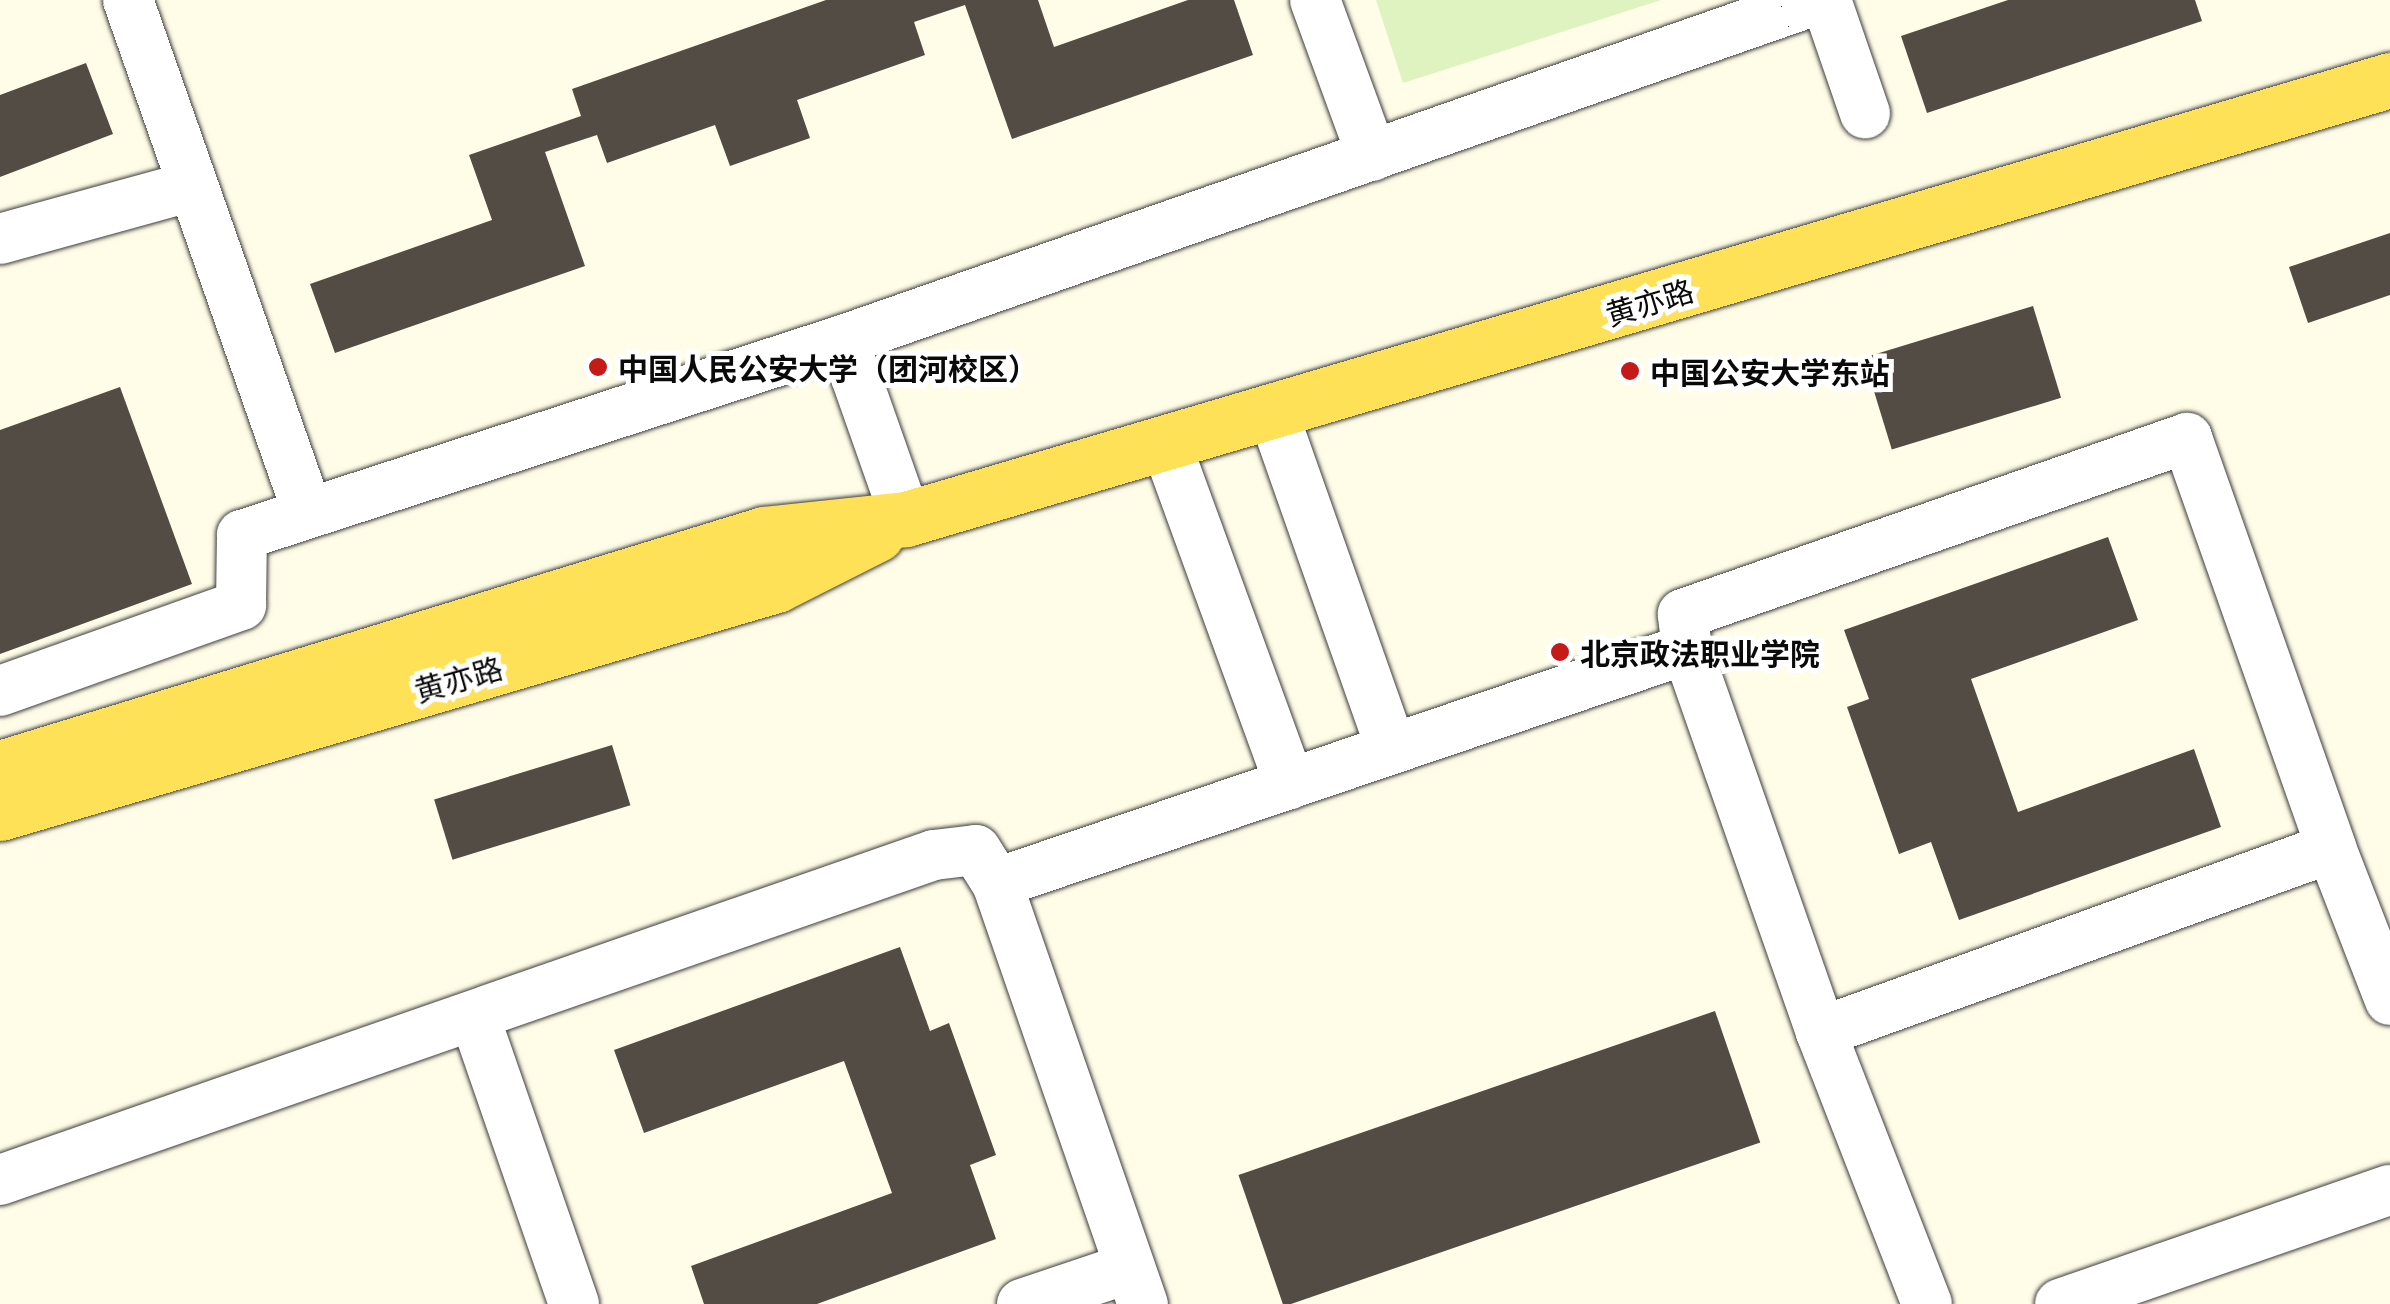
<!DOCTYPE html>
<meta charset="utf-8">
<style>
body{margin:0}
#map{position:relative;width:2390px;height:1304px;overflow:hidden;background:#fffce7;font-family:Literata,"Noto Sans SC",serif}
div>[style]{position:absolute}
.pitch>*{inset:0;background:#def3c0}
.building>*{inset:0;background:#534c45;transform-origin:0 0}
.roads{filter:drop-shadow(0 0 2px #3d3d3d) drop-shadow(0 0 2px #3d3d3d)}
.minor>*{height:50px;margin:-25px;padding:0 25px;transform-origin:25px;border-radius:25px;background:#fff}
.major>*{height:55px;margin:-27.5px;padding:0 27.5px;transform-origin:27.5px;border-radius:27.5px;background:#ffe157}
.dots>*{width:28px;height:28px;translate:-50% -50%;box-sizing:border-box;border:5px solid #fff;border-radius:50%}
span{translate:-50% -50%;white-space:nowrap;text-align:center;line-height:1.15;-webkit-text-stroke:10px #fff;paint-order:stroke}
.street-label{font-size:30px;color:#0a0a0a}
.poi-label{font-size:30px;color:#0a0a0a;font-weight:700}
.left{translate:0 -50%;text-align:left}
</style>
<div id="map">
<div class="pitch">
<i style="clip-path:polygon(1376px 0,1661px 0,1403px 83px)"></i>
</div>
<div class="building">
<i style="clip-path:polygon(826px 0,1038px 0,1054px 47px,1188px 0,1234px 0,1253px 55px,1012px 139px,965px 5px,914px 22px,925px 55px,797px 100px,810px 138px,730px 166px,715px 125px,607px 163px,597px 135px,545px 152px,585px 266px,335px 353px,310px 284px,492px 220px,469px 155px,581px 116px,572px 89px)"></i>
<i style="clip-path:polygon(2008px 0,2195px 0,2202px 21px,1927px 113px,1901px 36px)"></i>
<i style="clip-path:polygon(86px 63px,113px 134px,0 177px,0 95px)"></i>
<i style="clip-path:polygon(2390px 233px,2390px 295px,2308px 323px,2289px 267px)"></i>
<i style="left:2033px;top:306px;width:96px;height:177px;rotate:73deg"></i>
<i style="clip-path:polygon(120px 387px,192px 584px,0 654px,0 430px)"></i>
<i style="clip-path:polygon(2108px 537px,2138px 620px,1971px 679px,2018px 812px,2194px 749px,2221px 827px,1959px 920px,1931px 842px,1899px 854px,1847px 707px,1869px 699px,1844px 630px)"></i>
<i style="left:612px;top:745px;width:63px;height:186px;rotate:73deg"></i>
<i style="clip-path:polygon(900px 947px,930px 1031px,949px 1023px,996px 1155px,970px 1165px,996px 1239px,817px 1304px,704px 1304px,691px 1266px,892px 1193px,844px 1061px,644px 1133px,614px 1050px)"></i>
<i style="left:1715px;top:1011px;width:139px;height:504px;rotate:71deg"></i>
</div>
<div class="roads">
<div class="minor">
<i style="left:128px;top:0;width:544px;rotate:70.67deg"></i>
<i style="left:1315px;top:0;width:166px;rotate:69.9deg"></i>
<i style="left:1826px;top:0;width:120px;rotate:71deg"></i>
<i style="left:0;top:239px;width:200px;rotate:-15.4deg"></i>
<i style="left:843px;top:340px;width:190px;rotate:70.6deg"></i>
<i style="left:1273px;top:413px;width:356px;rotate:70.6deg"></i>
<i style="left:1166px;top:444px;width:362px;rotate:70deg"></i>
<i style="left:0;top:691px;width:256px;rotate:-19.6deg"></i>
<i style="left:241px;top:605px;width:70px;rotate:-89.2deg"></i>
<i style="left:242px;top:535px;width:632px;rotate:-17.98deg"></i>
<i style="left:843px;top:340px;width:1031px;rotate:-19.26deg"></i>
<i style="left:997px;top:883px;width:729px;rotate:-18.73deg"></i>
<i style="left:475px;top:1018px;width:303px;rotate:70.9deg"></i>
<i style="left:1821px;top:1032px;width:542px;rotate:-19.84deg"></i>
<i style="left:0;top:1180px;width:989px;rotate:-19.19deg"></i>
<i style="left:934px;top:855px;width:42px;rotate:-6.8deg"></i>
<i style="left:976px;top:850px;width:39px;rotate:58deg"></i>
<i style="left:997px;top:883px;width:446px;rotate:70.9deg"></i>
<i style="left:1022px;top:1304px;width:113px;rotate:-18.6deg"></i>
<i style="left:1927px;top:1304px;width:292px;rotate:-111.3deg"></i>
<i style="left:1821px;top:1032px;width:406px;rotate:-109.3deg"></i>
<i style="left:1687px;top:649px;width:35px;rotate:-97deg"></i>
<i style="left:1683px;top:614px;width:534px;rotate:-19.25deg"></i>
<i style="left:2187px;top:438px;width:435px;rotate:70.6deg"></i>
<i style="left:2331px;top:848px;width:163px;rotate:68.8deg"></i>
<i style="left:2060px;top:1304px;width:349px;rotate:-19.1deg"></i>
</div>
<div class="major">
<i style="left:0;top:768px;width:799px;rotate:-17.03deg"></i>
<i style="left:764px;top:534px;width:143px;rotate:-6deg"></i>
<i style="left:906px;top:519px;width:1548px;rotate:-16.48deg"></i>
<i style="left:0;top:813px;width:809px;rotate:-16.37deg"></i>
<i style="left:776px;top:585px;width:113px;rotate:-26.8deg"></i>
</div>
</div>
<div class="dots">
<i style="left:598px;top:367px;background:#c51a17"></i>
<i style="left:1630px;top:371px;background:#c51a17"></i>
<i style="left:1560px;top:652px;background:#c51a17"></i>
</div>
<div class="street-label">
<span style="left:1649px;top:301px;rotate:-17deg">黄亦路</span>
<span style="left:458px;top:678px;rotate:-16deg">黄亦路</span>
</div>
<div class="poi-label">
<span class="left" style="left:618px;top:367px">中国人民公安大学（团河校区）</span>
<span class="left" style="left:1650px;top:371px">中国公安大学东站</span>
<span class="left" style="left:1580px;top:652px">北京政法职业学院</span>
</div>
</div>
